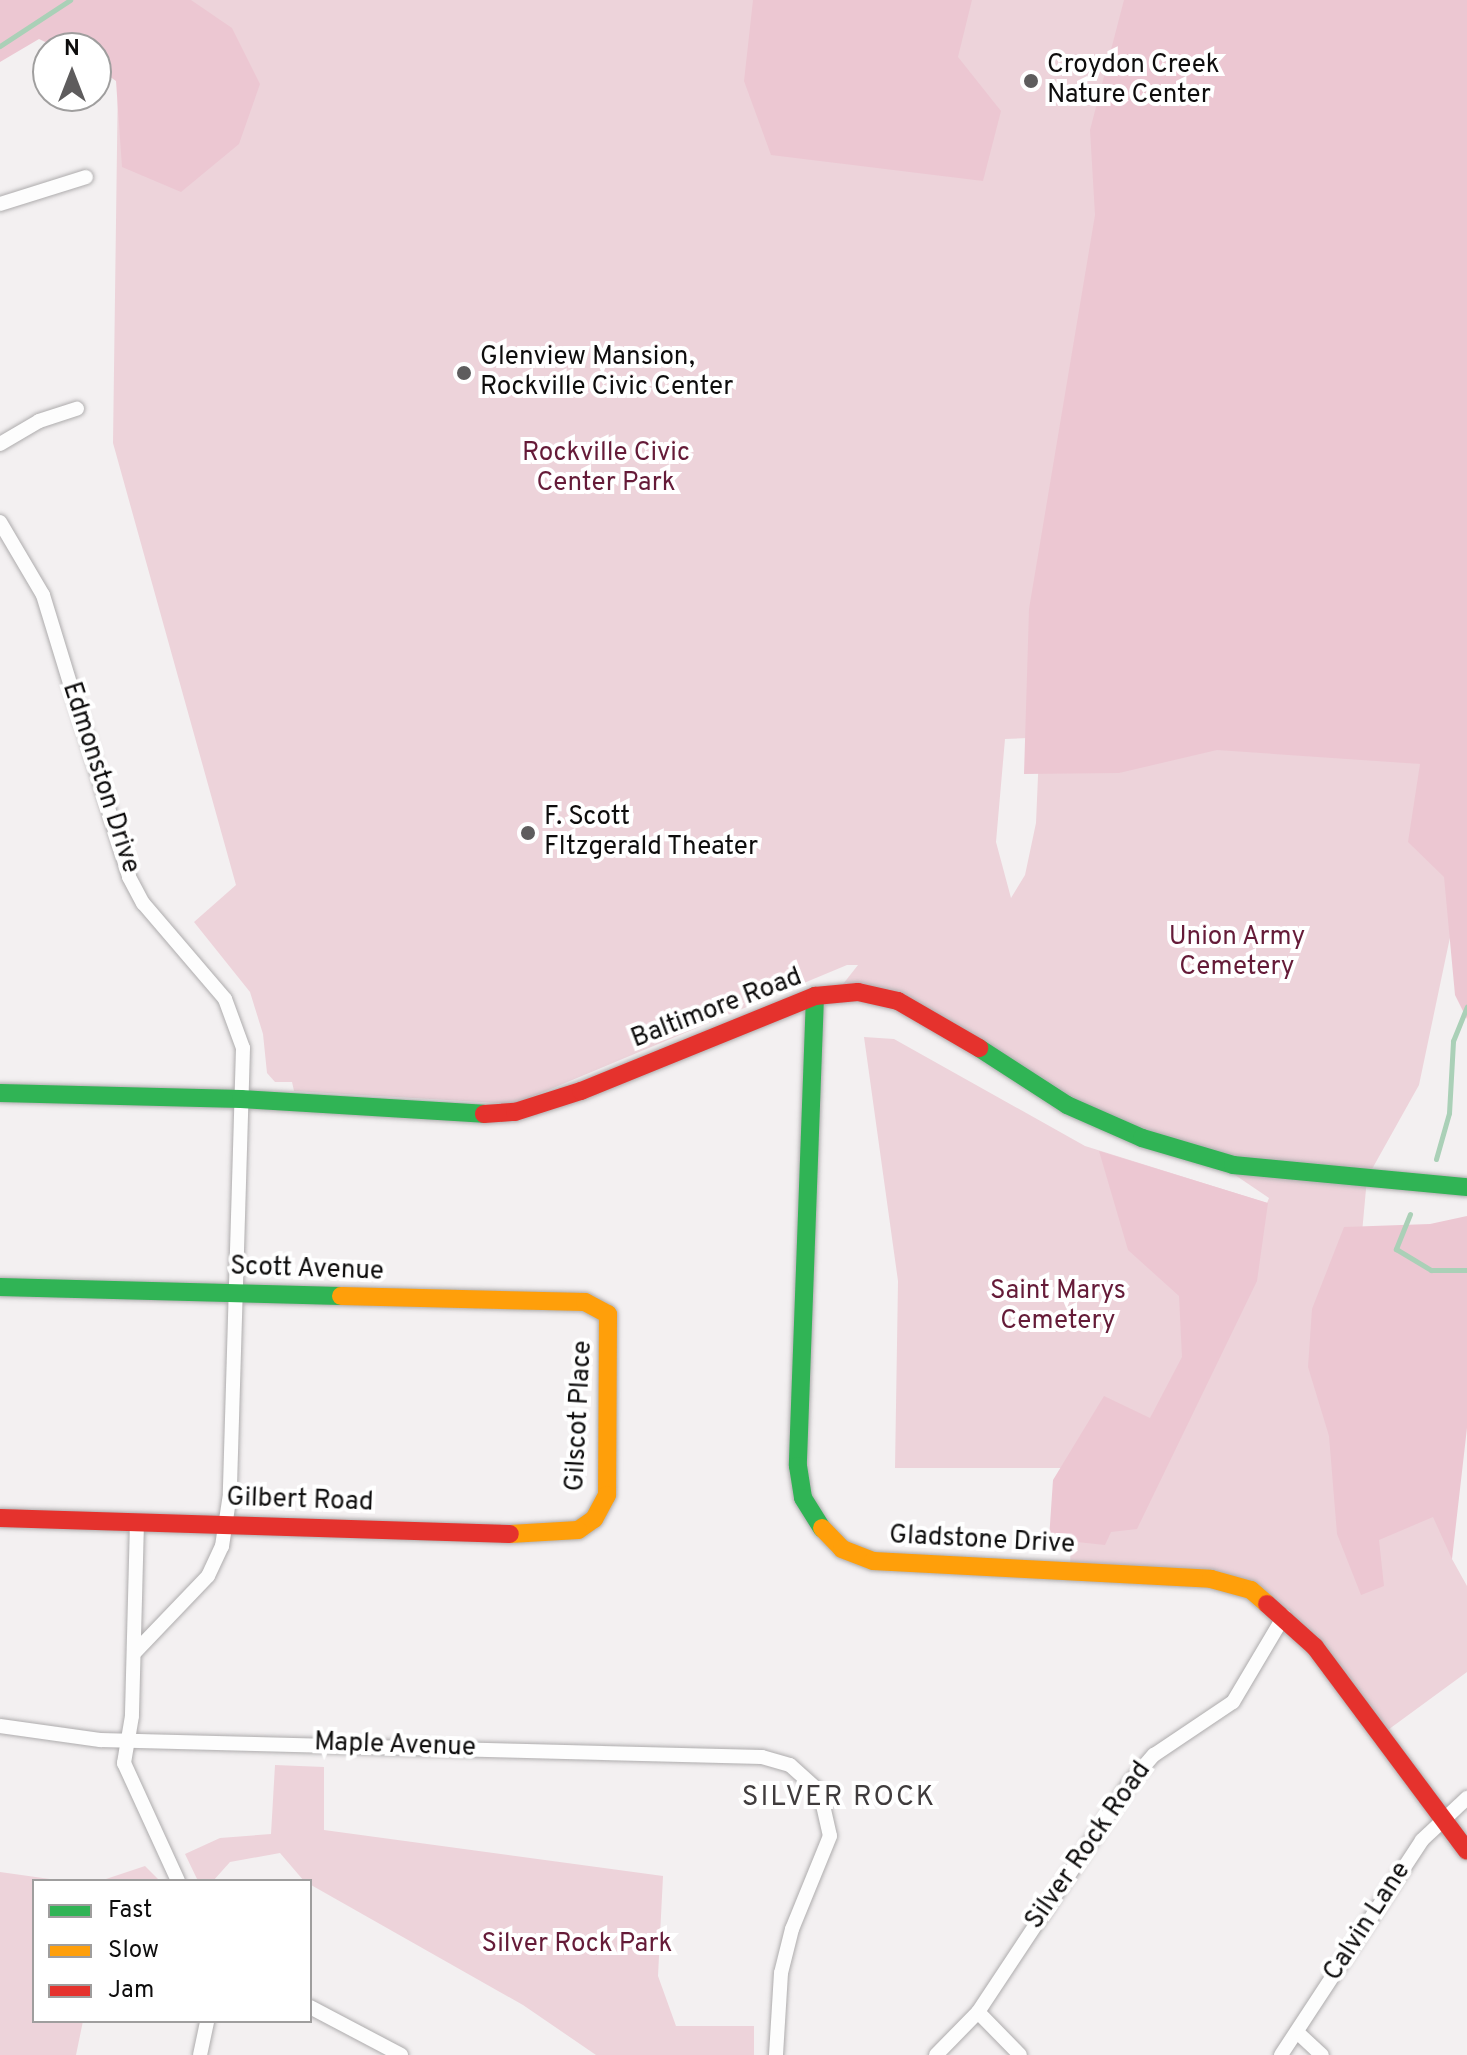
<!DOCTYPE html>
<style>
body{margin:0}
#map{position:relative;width:1467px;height:2055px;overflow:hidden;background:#f3f0f1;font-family:Overpass,sans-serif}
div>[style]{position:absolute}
.green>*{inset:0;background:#edd3da}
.forest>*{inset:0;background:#ecc7d2}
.stream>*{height:5px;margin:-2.5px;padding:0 2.5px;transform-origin:2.5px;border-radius:2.5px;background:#aad0b7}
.roads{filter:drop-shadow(0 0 2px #aeacad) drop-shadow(0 0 2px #aeacad)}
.street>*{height:14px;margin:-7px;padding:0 7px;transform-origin:7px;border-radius:7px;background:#fdfdfd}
.fast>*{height:18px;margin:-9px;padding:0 9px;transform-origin:9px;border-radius:9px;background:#30b455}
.slow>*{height:18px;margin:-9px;padding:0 9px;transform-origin:9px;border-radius:9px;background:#ff9f0a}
.jam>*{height:18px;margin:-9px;padding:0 9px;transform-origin:9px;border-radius:9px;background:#e5322d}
.dots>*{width:22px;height:22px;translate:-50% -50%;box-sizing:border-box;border:4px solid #fff;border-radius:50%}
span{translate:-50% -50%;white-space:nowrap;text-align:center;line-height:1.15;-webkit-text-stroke:8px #fff;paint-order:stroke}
.poi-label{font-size:26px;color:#0e0d0d}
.left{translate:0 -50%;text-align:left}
.park-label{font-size:26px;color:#651b38}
.street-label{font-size:26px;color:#0e0d0d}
.neighbourhood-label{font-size:28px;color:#403c3d;letter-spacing:2px}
.legend{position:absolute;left:32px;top:1879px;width:280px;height:144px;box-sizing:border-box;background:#fff;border:2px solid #9f9e9e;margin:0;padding:10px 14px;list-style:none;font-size:24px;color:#0e0d0d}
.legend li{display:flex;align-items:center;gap:16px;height:40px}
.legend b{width:40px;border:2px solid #9f9e9e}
.north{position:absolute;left:32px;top:32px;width:80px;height:80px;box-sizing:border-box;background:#fff;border:2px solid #9f9e9e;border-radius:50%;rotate:0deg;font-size:22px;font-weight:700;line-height:32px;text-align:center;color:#0e0d0d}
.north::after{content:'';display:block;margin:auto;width:28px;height:36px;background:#5e5c5d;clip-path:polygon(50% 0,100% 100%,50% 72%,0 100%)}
</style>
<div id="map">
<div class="green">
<i style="clip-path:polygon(119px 0,1467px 0,1028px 738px,1005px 739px,996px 842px,1011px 898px,1025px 875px,1036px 823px,1040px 729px,1447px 766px,1453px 923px,1419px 1085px,1367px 1178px,1350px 1365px,1441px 1354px,1452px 1559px,1467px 1586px,1467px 1672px,1381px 1735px,1251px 1590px,1070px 1571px,1072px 1468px,895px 1468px,898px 1281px,864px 1037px,894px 1039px,1085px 1146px,1267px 1203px,1269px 1198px,1210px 1158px,1142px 1138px,939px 1022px,836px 993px,858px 965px,847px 965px,515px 1104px,294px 1091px,292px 1082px,275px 1082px,267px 1073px,263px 1034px,250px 992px,194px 922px,236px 885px,113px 443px)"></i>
<i style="clip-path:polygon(275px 1765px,324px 1767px,324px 1830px,663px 1876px,658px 1976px,676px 2026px,754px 2026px,754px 2055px,596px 2055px,523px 2005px,304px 1881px,280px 1853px,230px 1862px,213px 1881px,198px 1881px,185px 1854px,220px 1838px,271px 1834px)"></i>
<i style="clip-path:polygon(145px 1866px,160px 1881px,100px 1881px)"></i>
<i style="clip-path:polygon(0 1872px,64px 1881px,34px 1881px,34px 2021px,83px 2021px,76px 2055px,0 2055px)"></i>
</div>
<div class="forest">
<i style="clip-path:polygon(0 0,191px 0,232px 28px,260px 84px,239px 144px,181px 192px,122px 167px,116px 81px,96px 67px,96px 48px,58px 48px,39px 39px,0 62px)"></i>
<i style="clip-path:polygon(753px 0,972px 0,958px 57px,1001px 111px,983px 181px,771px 155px,744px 81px)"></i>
<i style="clip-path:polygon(1124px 0,1467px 0,1467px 1019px,1455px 995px,1444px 877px,1408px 842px,1420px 764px,1217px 750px,1119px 773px,1024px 774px,1029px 609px,1095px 215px,1090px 130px)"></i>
<i style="clip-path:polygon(1099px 1151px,1268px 1203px,1257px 1281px,1137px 1529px,1111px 1532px,1105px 1545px,1049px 1539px,1053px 1480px,1104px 1396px,1150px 1418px,1182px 1357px,1179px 1296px,1128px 1250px)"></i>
<i style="clip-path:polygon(1467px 1216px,1467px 1428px,1452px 1559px,1433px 1517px,1379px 1540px,1384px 1586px,1361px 1595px,1337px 1534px,1329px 1436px,1308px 1367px,1312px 1309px,1344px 1227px,1430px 1224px)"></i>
</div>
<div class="stream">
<i style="left:0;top:46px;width:84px;rotate:-33.3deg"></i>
<i style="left:1436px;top:1159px;width:48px;rotate:-74.2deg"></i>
<i style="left:1449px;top:1113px;width:72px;rotate:-86.8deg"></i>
<i style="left:1453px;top:1041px;width:37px;rotate:-68deg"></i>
<i style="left:1410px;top:1214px;width:38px;rotate:112deg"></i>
<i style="left:1396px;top:1249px;width:41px;rotate:31deg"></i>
<i style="left:1431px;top:1270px;width:36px"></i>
</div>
<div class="roads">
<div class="street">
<i style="left:0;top:204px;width:90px;rotate:-17.4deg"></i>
<i style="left:0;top:444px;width:45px;rotate:-30.5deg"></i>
<i style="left:39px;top:421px;width:40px;rotate:-18deg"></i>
<i style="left:0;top:522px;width:85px;rotate:59.5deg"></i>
<i style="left:43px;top:595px;width:295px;rotate:73deg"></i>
<i style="left:129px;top:877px;width:30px;rotate:62deg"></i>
<i style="left:143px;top:903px;width:126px;rotate:49.5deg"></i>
<i style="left:225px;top:999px;width:52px;rotate:69.8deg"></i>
<i style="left:243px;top:1048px;width:446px;rotate:91.7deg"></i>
<i style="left:230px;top:1494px;width:53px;rotate:98.7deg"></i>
<i style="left:222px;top:1546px;width:33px;rotate:115deg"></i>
<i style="left:208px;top:1576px;width:105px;rotate:133.8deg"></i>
<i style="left:137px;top:1522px;width:194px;rotate:91.5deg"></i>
<i style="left:132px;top:1716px;width:48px;rotate:99.7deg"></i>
<i style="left:124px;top:1763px;width:130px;rotate:65.4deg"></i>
<i style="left:0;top:1726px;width:101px;rotate:8deg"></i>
<i style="left:100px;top:1740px;width:662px;rotate:1.47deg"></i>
<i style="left:762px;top:1757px;width:29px;rotate:16deg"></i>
<i style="left:790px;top:1765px;width:40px;rotate:42deg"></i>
<i style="left:820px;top:1792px;width:45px;rotate:77.2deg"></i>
<i style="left:830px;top:1836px;width:100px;rotate:112.2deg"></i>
<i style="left:792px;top:1929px;width:45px;rotate:104deg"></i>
<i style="left:781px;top:1973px;width:82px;rotate:93.5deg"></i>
<i style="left:310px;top:2007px;width:103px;rotate:27.8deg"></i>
<i style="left:978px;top:2012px;width:60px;rotate:45.7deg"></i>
<i style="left:1297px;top:2032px;width:34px;rotate:43deg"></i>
<i style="left:200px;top:2055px;width:35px;rotate:-78deg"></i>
<i style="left:936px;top:2055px;width:60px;rotate:-45.7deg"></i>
<i style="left:978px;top:2012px;width:277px;rotate:-56.5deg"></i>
<i style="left:1131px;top:1781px;width:35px;rotate:-49deg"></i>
<i style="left:1154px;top:1755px;width:95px;rotate:-33.9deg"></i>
<i style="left:1233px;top:1702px;width:100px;rotate:-59.3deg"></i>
<i style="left:1281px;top:2055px;width:257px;rotate:-56.7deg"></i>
<i style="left:1422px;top:1840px;width:62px;rotate:-43deg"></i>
</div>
<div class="fast">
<i style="left:815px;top:996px;width:470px;rotate:92.1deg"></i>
<i style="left:798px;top:1466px;width:32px;rotate:81deg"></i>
<i style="left:803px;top:1498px;width:36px;rotate:58deg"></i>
<i style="left:979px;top:1048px;width:105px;rotate:32.9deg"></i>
<i style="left:1067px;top:1105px;width:82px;rotate:23.7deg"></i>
<i style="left:1142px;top:1138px;width:95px;rotate:16.5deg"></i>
<i style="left:1233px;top:1165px;width:235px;rotate:5.4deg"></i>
<i style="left:0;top:1093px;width:241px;rotate:1.4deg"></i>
<i style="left:241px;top:1099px;width:243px;rotate:3.5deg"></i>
<i style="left:0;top:1287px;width:341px;rotate:1.5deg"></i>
</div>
<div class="slow">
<i style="left:341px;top:1296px;width:244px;rotate:1.4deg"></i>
<i style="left:585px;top:1302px;width:26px;rotate:28deg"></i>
<i style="left:608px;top:1314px;width:181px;rotate:90.3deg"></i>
<i style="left:607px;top:1495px;width:27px;rotate:118deg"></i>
<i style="left:594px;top:1519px;width:19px;rotate:145deg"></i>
<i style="left:578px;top:1530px;width:68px;rotate:176.6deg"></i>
<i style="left:822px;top:1528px;width:29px;rotate:46deg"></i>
<i style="left:842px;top:1549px;width:33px;rotate:21deg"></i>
<i style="left:873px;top:1561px;width:338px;rotate:3deg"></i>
<i style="left:1211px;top:1579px;width:41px;rotate:15.4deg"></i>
<i style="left:1251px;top:1590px;width:21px;rotate:41deg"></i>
</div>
<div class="jam">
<i style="left:484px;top:1114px;width:31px;rotate:-4deg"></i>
<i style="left:515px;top:1112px;width:69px;rotate:-17.7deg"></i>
<i style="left:581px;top:1091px;width:253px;rotate:-22.1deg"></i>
<i style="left:815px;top:996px;width:43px;rotate:-5.3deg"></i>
<i style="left:858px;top:992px;width:41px;rotate:12.7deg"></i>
<i style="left:898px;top:1001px;width:94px;rotate:30.1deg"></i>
<i style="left:0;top:1518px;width:510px;rotate:1.8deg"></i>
<i style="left:1267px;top:1604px;width:64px;rotate:41.9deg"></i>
<i style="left:1315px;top:1647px;width:254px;rotate:53.3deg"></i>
</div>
</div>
<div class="dots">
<i style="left:1031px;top:81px;background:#5e5c5d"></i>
<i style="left:464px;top:373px;background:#5e5c5d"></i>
<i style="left:528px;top:833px;background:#5e5c5d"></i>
</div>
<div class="poi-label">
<span class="left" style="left:1047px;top:81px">Croydon Creek<br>Nature Center</span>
<span class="left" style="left:480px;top:373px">Glenview Mansion,<br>Rockville Civic Center</span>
<span class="left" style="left:544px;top:833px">F. Scott<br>FItzgerald Theater</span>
</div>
<div class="park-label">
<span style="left:606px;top:469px">Rockville Civic<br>Center Park</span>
<span style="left:1237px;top:953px">Union Army<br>Cemetery</span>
<span style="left:1058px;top:1307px">Saint Marys<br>Cemetery</span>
<span style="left:577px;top:1945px">Silver Rock Park</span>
</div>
<div class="street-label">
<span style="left:100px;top:778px;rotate:72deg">Edmonston Drive</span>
<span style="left:717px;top:1009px;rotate:-21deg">Baltimore Road</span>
<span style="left:307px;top:1270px;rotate:2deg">Scott Avenue</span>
<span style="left:580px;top:1416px;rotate:-87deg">Gilscot Place</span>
<span style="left:300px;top:1501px;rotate:2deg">Gilbert Road</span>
<span style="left:982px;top:1541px;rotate:3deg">Gladstone Drive</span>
<span style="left:395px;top:1746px;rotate:2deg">Maple Avenue</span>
<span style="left:1089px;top:1846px;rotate:-55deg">Silver Rock Road</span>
<span style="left:1368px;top:1922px;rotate:-57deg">Calvin Lane</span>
</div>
<div class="neighbourhood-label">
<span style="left:839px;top:1798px">SILVER ROCK</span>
</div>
<ul class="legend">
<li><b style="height:10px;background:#30b455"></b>Fast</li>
<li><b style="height:10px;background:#ff9f0a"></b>Slow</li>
<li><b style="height:10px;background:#e5322d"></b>Jam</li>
</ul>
<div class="north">N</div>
</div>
